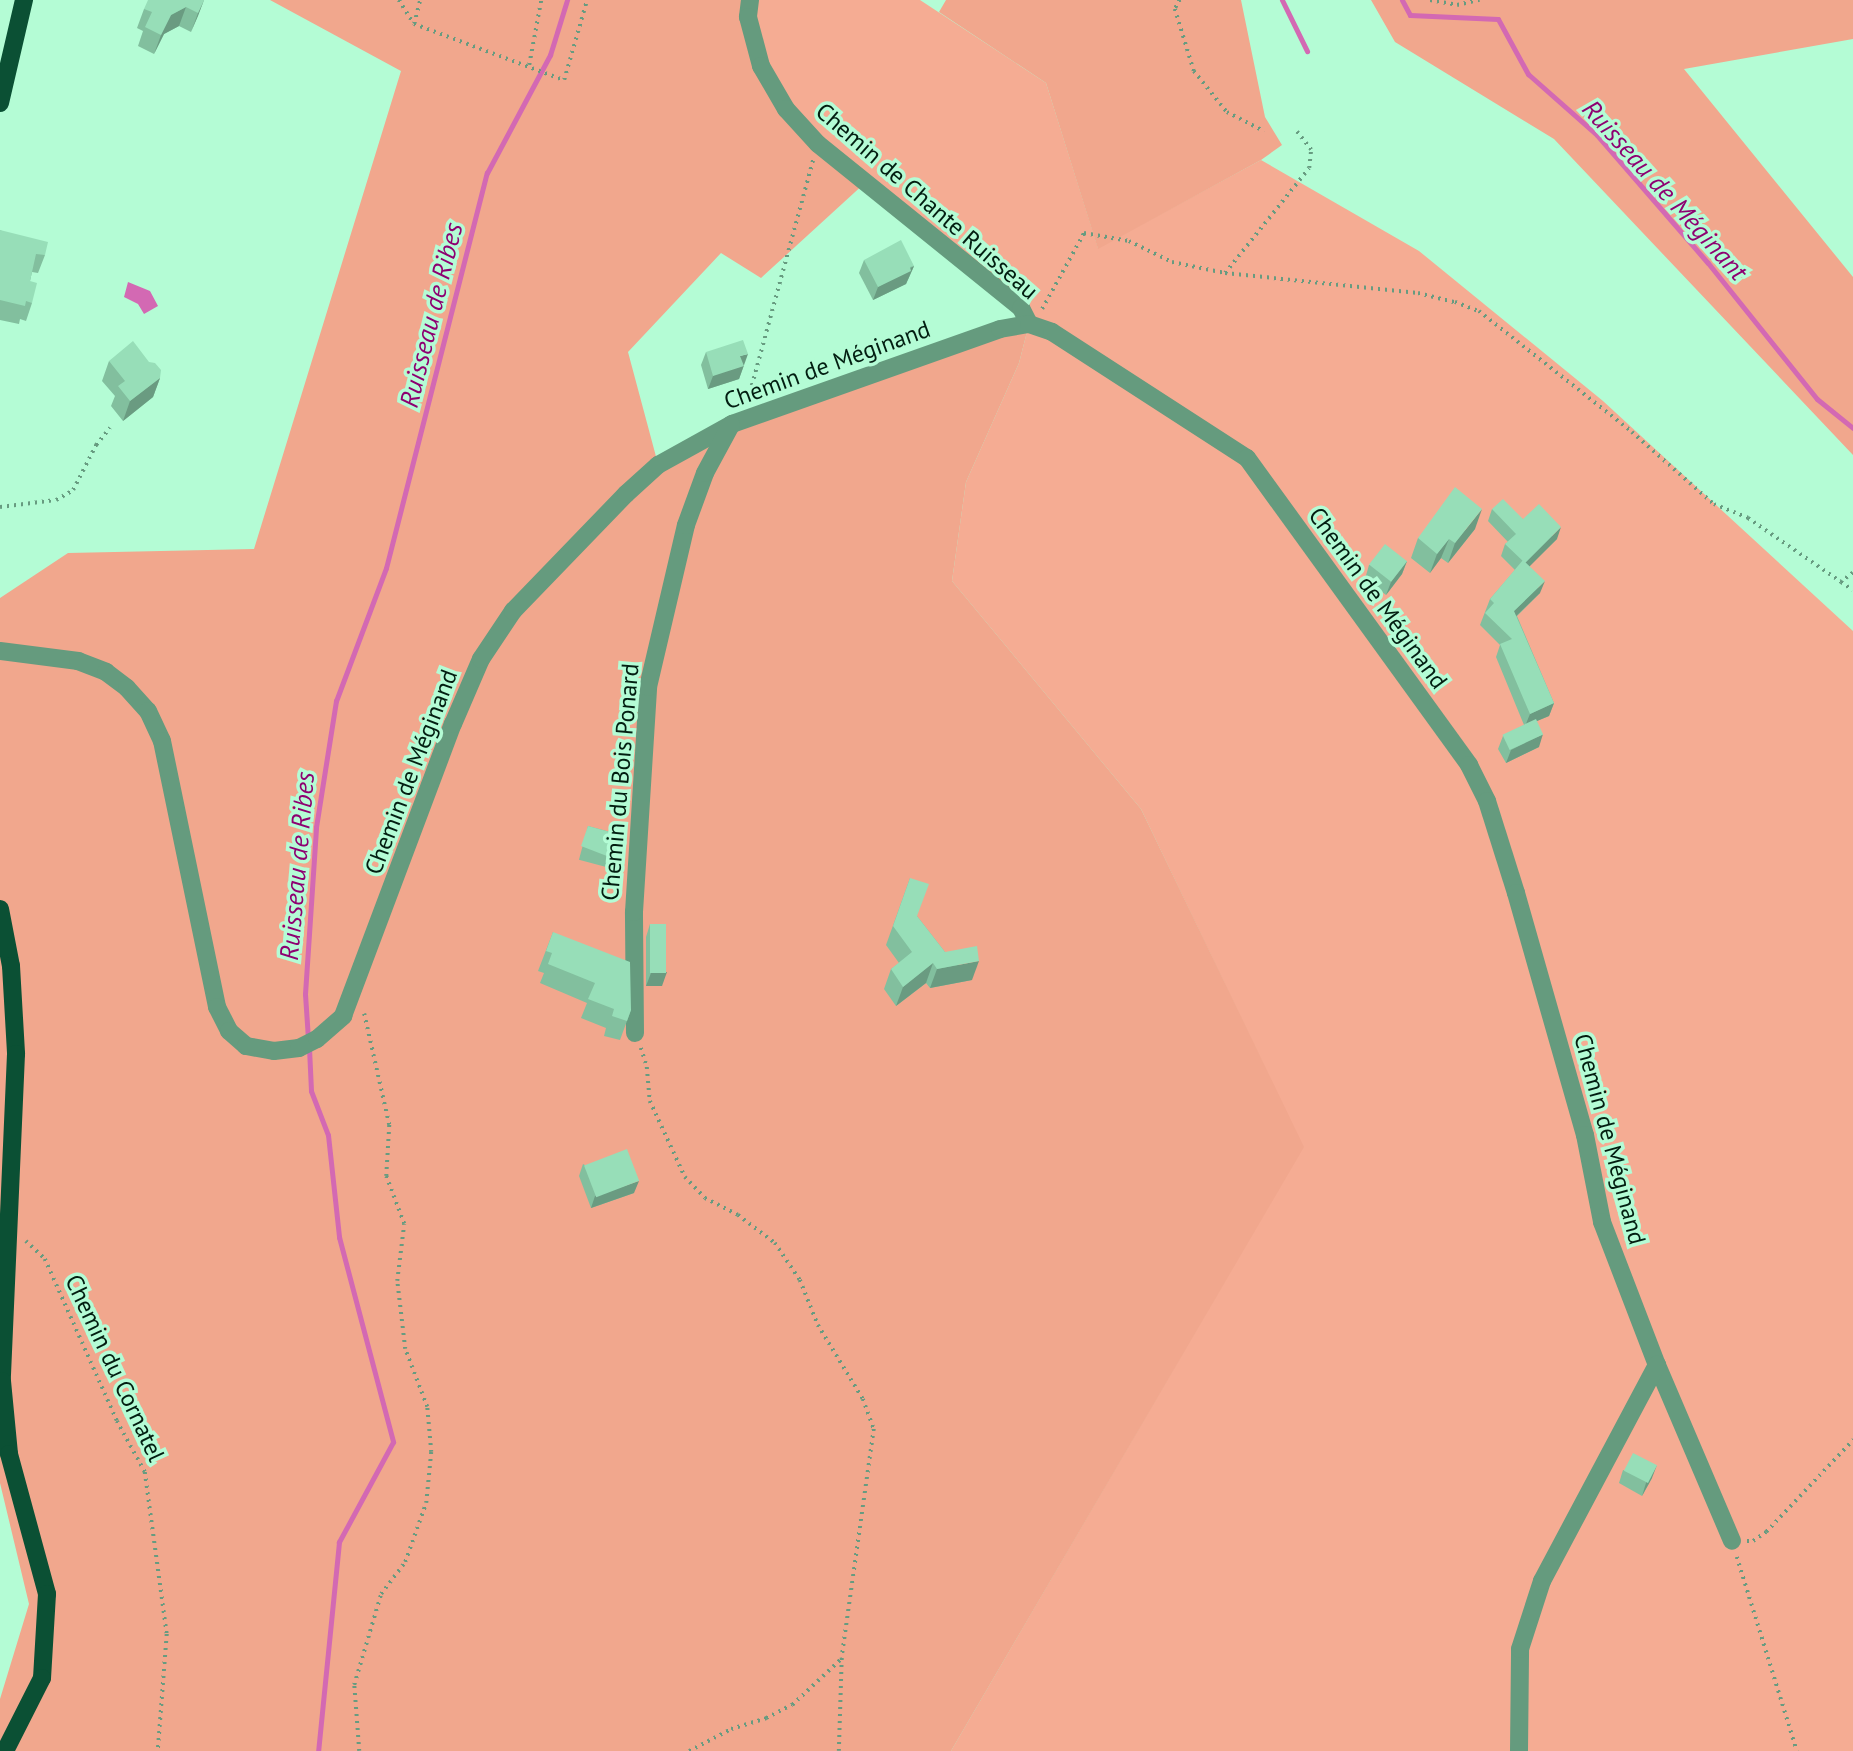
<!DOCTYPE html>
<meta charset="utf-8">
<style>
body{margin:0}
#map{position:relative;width:1853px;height:1751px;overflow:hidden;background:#b4fcd5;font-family:"PT Sans",sans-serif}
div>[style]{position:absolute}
.green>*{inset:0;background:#f5ac93}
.forest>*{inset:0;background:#f1a78d}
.water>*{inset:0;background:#d369b3}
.stream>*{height:5px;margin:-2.5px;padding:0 2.5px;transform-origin:2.5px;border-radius:2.5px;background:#d369b3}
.path>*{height:3.5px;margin-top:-1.75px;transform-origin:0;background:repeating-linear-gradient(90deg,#679b80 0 2px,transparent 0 7px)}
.minor>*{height:18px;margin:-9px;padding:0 9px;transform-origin:9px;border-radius:9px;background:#659b7e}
.major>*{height:18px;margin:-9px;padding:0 9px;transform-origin:9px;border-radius:9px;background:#0b5034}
.wall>*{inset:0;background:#82bf9e;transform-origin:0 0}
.shaded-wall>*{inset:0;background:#6a9b81}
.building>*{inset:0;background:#97deb8;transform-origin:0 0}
span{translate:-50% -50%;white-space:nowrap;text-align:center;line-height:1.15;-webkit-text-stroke:7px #b4fcd5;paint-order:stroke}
.street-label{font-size:24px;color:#021e11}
.water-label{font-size:26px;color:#8e0071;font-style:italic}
</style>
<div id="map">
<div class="green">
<i style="clip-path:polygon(750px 0,920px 0,1046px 83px,1098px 248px,1261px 160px,1419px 251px,1603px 401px,1853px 631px,1853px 1751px,951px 1751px,1303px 1147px,1141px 809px,952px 581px,966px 482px,1019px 363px,1029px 324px,818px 144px,761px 66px)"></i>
</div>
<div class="forest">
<i style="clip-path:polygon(270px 0,750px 0,748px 17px,786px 109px,866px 182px,761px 278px,721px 253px,628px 352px,658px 464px,732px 424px,1029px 324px,1019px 363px,966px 482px,952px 581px,1141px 809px,1304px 1147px,951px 1751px,0 1751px,0 1699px,29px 1604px,0 1483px,0 598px,68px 553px,254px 549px,401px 71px)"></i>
<i style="clip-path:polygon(946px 0,1241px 0,1265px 117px,1282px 145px,1261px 160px,1098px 249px,1046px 83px,939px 12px)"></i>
<i style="clip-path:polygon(1371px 0,1853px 0,1853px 39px,1684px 69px,1853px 277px,1853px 455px,1554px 139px,1395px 42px)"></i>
</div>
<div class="water">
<i style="clip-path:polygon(128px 282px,150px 291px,158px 306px,144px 314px,138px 304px,124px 297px)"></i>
</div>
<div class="stream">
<i style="left:1282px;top:0;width:57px;rotate:63.9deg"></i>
<i style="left:1402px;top:0;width:17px;rotate:62deg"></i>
<i style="left:1410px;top:15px;width:88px;rotate:2.6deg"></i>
<i style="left:1498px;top:19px;width:63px;rotate:61.4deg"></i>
<i style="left:1528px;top:74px;width:92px;rotate:41.5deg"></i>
<i style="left:1597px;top:135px;width:169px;rotate:49.1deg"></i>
<i style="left:1708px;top:263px;width:174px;rotate:51.3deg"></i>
<i style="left:1817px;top:399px;width:46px;rotate:38.9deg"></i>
<i style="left:308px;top:1039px;width:45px;rotate:-93.8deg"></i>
<i style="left:305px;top:994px;width:167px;rotate:-86.2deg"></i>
<i style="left:316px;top:827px;width:128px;rotate:-81deg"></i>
<i style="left:336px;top:701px;width:142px;rotate:-69.4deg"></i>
<i style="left:386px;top:568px;width:408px;rotate:-75.7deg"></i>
<i style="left:487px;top:173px;width:134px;rotate:-61.9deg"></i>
<i style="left:550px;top:55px;width:58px;rotate:-72.8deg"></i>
<i style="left:309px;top:1048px;width:43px;rotate:87.3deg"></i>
<i style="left:311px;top:1091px;width:47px;rotate:68.9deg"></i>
<i style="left:328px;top:1135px;width:103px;rotate:83.8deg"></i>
<i style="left:339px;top:1237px;width:212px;rotate:75.2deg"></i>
<i style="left:393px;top:1442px;width:114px;rotate:118.4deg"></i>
<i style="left:339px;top:1542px;width:210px;rotate:95.7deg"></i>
</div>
<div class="path">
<i style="left:399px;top:0;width:28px;rotate:58deg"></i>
<i style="left:414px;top:24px;width:160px;rotate:20.5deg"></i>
<i style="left:564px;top:80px;width:83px;rotate:-74deg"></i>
<i style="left:1180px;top:0;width:10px;rotate:119deg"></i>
<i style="left:1175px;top:9px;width:65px;rotate:73deg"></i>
<i style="left:1194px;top:71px;width:53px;rotate:51.2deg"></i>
<i style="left:1227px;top:112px;width:42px;rotate:27.2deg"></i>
<i style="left:1430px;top:0;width:27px;rotate:10deg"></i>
<i style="left:1457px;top:5px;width:23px;rotate:-13deg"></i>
<i style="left:414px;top:24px;width:25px;rotate:-76deg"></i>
<i style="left:529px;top:65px;width:66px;rotate:-79.5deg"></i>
<i style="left:1225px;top:273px;width:134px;rotate:-51.3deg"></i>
<i style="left:1309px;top:168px;width:18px;rotate:-84deg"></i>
<i style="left:1311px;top:150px;width:23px;rotate:-128deg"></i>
<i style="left:1042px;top:309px;width:87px;rotate:-61.1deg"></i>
<i style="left:1084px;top:233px;width:46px;rotate:10.1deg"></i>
<i style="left:1129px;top:241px;width:48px;rotate:26deg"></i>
<i style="left:1172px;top:262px;width:54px;rotate:11.7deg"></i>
<i style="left:1225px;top:273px;width:194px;rotate:5.9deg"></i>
<i style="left:1418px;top:293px;width:38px;rotate:14deg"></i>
<i style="left:1455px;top:302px;width:26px;rotate:21deg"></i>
<i style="left:1479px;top:311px;width:195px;rotate:38.3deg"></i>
<i style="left:1632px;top:432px;width:109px;rotate:41.3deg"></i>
<i style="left:1714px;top:504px;width:37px;rotate:22deg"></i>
<i style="left:1748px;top:518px;width:113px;rotate:34.5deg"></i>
<i style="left:748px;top:399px;width:248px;rotate:-74.8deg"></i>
<i style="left:0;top:507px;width:56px;rotate:-7.1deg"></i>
<i style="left:56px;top:500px;width:20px;rotate:-30deg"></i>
<i style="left:73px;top:490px;width:51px;rotate:-62.9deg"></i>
<i style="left:96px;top:445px;width:22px;rotate:-51deg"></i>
<i style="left:1853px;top:573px;width:15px;rotate:143deg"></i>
<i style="left:1841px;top:582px;width:14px;rotate:34deg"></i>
<i style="left:641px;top:1048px;width:20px;rotate:72deg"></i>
<i style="left:647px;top:1067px;width:34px;rotate:85deg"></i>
<i style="left:650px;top:1101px;width:84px;rotate:65.3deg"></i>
<i style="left:685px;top:1177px;width:29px;rotate:46deg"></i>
<i style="left:705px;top:1198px;width:37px;rotate:27deg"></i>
<i style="left:738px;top:1215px;width:46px;rotate:37.1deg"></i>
<i style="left:775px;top:1243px;width:45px;rotate:56deg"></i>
<i style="left:800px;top:1280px;width:48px;rotate:68.2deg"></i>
<i style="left:818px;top:1325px;width:87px;rotate:58.7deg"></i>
<i style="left:863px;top:1399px;width:32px;rotate:70deg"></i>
<i style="left:874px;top:1429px;width:231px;rotate:98deg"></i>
<i style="left:842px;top:1658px;width:93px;rotate:91.8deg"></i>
<i style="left:26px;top:1241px;width:26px;rotate:43deg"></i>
<i style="left:45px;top:1259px;width:177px;rotate:66deg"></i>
<i style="left:117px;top:1421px;width:58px;rotate:61.2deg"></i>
<i style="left:145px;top:1472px;width:163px;rotate:82.3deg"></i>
<i style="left:167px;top:1634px;width:117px;rotate:94.4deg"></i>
<i style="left:1747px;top:1541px;width:6px"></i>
<i style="left:1753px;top:1541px;width:16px;rotate:-35deg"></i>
<i style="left:1766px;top:1532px;width:127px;rotate:-46.6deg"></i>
<i style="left:1737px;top:1557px;width:203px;rotate:72.8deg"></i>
<i style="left:359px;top:1751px;width:66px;rotate:-94.3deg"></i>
<i style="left:354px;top:1685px;width:95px;rotate:-73.5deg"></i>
<i style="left:381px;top:1594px;width:40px;rotate:-53deg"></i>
<i style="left:405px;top:1562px;width:63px;rotate:-70.4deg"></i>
<i style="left:426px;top:1503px;width:51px;rotate:-84.4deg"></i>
<i style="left:431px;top:1452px;width:45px;rotate:-95.1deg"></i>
<i style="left:427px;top:1407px;width:62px;rotate:-110.8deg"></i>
<i style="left:405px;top:1349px;width:68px;rotate:-96.7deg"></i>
<i style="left:397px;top:1281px;width:57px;rotate:-83deg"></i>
<i style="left:404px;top:1224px;width:51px;rotate:-110.6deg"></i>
<i style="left:386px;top:1176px;width:51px;rotate:-86.6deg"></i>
<i style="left:389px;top:1125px;width:114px;rotate:-102.7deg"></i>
<i style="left:689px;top:1751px;width:47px;rotate:-27.6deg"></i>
<i style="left:731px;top:1729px;width:37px;rotate:-17deg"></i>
<i style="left:766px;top:1718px;width:29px;rotate:-27deg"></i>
<i style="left:792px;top:1705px;width:69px;rotate:-43.2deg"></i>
</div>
<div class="minor">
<i style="left:750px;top:0;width:17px;rotate:97deg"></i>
<i style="left:748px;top:17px;width:51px;rotate:75.1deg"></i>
<i style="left:761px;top:66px;width:50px;rotate:59.8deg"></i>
<i style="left:786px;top:109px;width:47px;rotate:47.6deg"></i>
<i style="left:818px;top:144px;width:261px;rotate:38.9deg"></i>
<i style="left:1021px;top:308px;width:18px;rotate:63deg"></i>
<i style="left:0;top:651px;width:79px;rotate:7.3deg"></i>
<i style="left:78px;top:661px;width:30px;rotate:21deg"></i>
<i style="left:106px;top:672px;width:26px;rotate:37deg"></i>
<i style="left:127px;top:688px;width:31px;rotate:48deg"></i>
<i style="left:148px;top:711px;width:33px;rotate:65deg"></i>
<i style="left:162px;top:741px;width:272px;rotate:78.3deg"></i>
<i style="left:217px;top:1007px;width:27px;rotate:63deg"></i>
<i style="left:229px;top:1031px;width:23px;rotate:41deg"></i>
<i style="left:246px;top:1046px;width:28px;rotate:10deg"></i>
<i style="left:274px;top:1051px;width:25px;rotate:-7deg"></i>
<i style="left:299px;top:1048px;width:20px;rotate:-27deg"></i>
<i style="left:317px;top:1039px;width:35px;rotate:-41deg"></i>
<i style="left:343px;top:1016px;width:312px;rotate:-69.4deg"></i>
<i style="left:453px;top:724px;width:71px;rotate:-66.7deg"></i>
<i style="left:481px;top:659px;width:58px;rotate:-56.3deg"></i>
<i style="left:513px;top:611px;width:163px;rotate:-46deg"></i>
<i style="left:626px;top:494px;width:43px;rotate:-42.2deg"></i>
<i style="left:658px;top:465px;width:85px;rotate:-29deg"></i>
<i style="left:732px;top:424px;width:284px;rotate:-19.5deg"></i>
<i style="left:1000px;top:329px;width:29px;rotate:-10deg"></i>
<i style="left:1029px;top:324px;width:24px;rotate:19deg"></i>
<i style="left:1052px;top:332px;width:232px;rotate:32.9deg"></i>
<i style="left:1247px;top:458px;width:379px;rotate:54.1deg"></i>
<i style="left:1469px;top:765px;width:40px;rotate:63.4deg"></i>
<i style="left:1487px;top:801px;width:96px;rotate:72.5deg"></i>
<i style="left:1516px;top:893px;width:252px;rotate:74.1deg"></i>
<i style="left:1585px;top:1135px;width:89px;rotate:78.9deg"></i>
<i style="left:1602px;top:1222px;width:153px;rotate:69deg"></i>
<i style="left:1657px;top:1365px;width:191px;rotate:66.9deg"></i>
<i style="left:635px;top:1033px;width:121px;rotate:-90.5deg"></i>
<i style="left:634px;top:912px;width:225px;rotate:-86.4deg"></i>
<i style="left:648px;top:687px;width:166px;rotate:-76.8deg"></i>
<i style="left:686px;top:525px;width:55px;rotate:-69.9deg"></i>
<i style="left:705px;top:473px;width:55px;rotate:-61.6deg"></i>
<i style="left:1519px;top:1751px;width:102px;rotate:-89.4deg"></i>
<i style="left:1520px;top:1649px;width:71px;rotate:-72.1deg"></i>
<i style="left:1542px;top:1581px;width:245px;rotate:-62deg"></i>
</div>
<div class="major">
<i style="left:0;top:103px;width:106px;rotate:-76.9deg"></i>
<i style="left:0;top:909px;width:58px;rotate:79.1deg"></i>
<i style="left:11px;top:966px;width:88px;rotate:86.7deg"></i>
<i style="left:16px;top:1054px;width:327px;rotate:92.5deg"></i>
<i style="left:2px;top:1381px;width:73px;rotate:84.5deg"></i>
<i style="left:9px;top:1454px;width:145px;rotate:74.8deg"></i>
<i style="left:47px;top:1594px;width:84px;rotate:93.4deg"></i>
<i style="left:42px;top:1678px;width:82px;rotate:116.9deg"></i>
</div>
<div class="wall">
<i style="clip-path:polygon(204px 0,191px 32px,179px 26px,164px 34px,154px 54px,138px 46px,143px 31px,137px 28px,144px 9px)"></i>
<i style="clip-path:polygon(0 230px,45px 255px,38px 273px,32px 272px,30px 281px,32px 303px,26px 321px,20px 319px,19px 324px,0 320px)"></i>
<i style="clip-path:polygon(864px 260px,914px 266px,906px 284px,873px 300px,859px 273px)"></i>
<i style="clip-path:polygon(706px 352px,744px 365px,739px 379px,708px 389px,701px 365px)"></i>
<i style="clip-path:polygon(109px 361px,160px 378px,153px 397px,123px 421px,111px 406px,115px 396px,102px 381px)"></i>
<i style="clip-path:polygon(1492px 509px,1523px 519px,1557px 539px,1529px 566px,1540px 593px,1517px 616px,1554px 703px,1549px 716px,1537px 721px,1539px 747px,1506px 763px,1498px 749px,1503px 736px,1524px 725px,1496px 657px,1500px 645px,1480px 625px,1490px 599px,1515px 570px,1501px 556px,1505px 544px,1508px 542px,1488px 521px)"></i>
<i style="clip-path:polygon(1475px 529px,1448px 563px,1441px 558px,1430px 573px,1411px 558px,1418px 538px)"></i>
<i style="clip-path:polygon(1407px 561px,1402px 574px,1386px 595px,1365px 579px,1369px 565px)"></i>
<i style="left:588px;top:826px;width:34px;height:35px;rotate:15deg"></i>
<i style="clip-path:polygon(910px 878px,917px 916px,945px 952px,972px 980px,930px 988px,926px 983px,896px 1006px,884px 989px,891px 969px,899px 963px,886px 945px)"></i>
<i style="clip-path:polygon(650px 924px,662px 986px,646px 986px,646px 937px)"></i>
<i style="clip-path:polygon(553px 932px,631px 1010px,620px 1040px,604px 1036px,606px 1028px,581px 1018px,587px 1003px,540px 983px,544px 973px,538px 971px)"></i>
<i style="clip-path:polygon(583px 1164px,634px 1193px,591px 1208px,579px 1176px)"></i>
<i style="clip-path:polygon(1623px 1470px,1652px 1478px,1642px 1496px,1619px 1483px)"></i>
</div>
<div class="shaded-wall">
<i style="clip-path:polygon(204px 0,198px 16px,191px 32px,198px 13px)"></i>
<i style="clip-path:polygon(186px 7px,179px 26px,164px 34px,154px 54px,161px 35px,171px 15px)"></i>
<i style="clip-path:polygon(914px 266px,906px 284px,873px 300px,878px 287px)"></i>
<i style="clip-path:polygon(748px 354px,739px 379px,708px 389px,713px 376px,740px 356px)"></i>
<i style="clip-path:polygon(160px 378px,153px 397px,123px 421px,130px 401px)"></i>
<i style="clip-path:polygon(1482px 509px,1475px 529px,1448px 563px,1455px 543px)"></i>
<i style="clip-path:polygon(1561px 527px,1557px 539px,1521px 575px,1525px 563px)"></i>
<i style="clip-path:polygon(1449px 539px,1441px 558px,1430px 573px,1437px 554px)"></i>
<i style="clip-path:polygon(1407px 561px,1402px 574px,1386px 595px,1391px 582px)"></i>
<i style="clip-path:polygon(1545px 581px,1540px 593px,1509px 623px,1514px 611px)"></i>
<i style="clip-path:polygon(1554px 703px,1549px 716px,1525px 726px,1530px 714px)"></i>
<i style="clip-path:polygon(1543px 734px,1539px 747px,1506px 763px,1511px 750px)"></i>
<i style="clip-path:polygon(979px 961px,972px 980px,930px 988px,937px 969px)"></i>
<i style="clip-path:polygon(933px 963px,926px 983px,896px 1006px,903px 987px)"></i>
<i style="clip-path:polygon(667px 972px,662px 986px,646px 986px,651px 973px)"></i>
<i style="clip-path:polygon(639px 1181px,634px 1193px,591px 1208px,595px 1196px)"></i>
<i style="clip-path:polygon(1657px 1465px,1652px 1478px,1642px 1496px,1646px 1483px)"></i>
</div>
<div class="building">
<i style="clip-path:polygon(148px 0,204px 0,198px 13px,186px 7px,171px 15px,161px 35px,145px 27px,152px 12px,144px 9px)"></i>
<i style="clip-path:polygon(0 230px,48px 242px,45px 255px,36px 254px,30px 281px,37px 283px,32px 303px,26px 301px,25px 306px,0 300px)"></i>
<i style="clip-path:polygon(901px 240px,914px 266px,910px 267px,911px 271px,878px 287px,864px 260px)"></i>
<i style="clip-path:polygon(743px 340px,748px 354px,740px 356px,744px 366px,713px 376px,706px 352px)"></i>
<i style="clip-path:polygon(133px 341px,149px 362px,155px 363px,161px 370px,160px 378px,130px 401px,118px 386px,125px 381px,109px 361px)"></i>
<i style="clip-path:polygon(1455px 487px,1482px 509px,1455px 543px,1449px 539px,1437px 554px,1418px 538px)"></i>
<i style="clip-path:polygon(1503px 499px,1523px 519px,1539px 504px,1561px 527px,1525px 563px,1505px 544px,1516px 534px,1492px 509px)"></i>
<i style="left:1385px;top:544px;width:28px;height:26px;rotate:38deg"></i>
<i style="clip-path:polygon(1523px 560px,1545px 581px,1514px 611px,1554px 703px,1530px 714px,1500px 644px,1512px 639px,1485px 613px,1494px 603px,1490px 599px)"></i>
<i style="left:1536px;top:719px;width:17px;height:37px;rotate:65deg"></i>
<i style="clip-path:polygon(588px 826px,621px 835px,612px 858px,581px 846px)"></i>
<i style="clip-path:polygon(910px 878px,929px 884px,917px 916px,945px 952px,977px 946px,979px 961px,937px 969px,933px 963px,903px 987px,891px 969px,912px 952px,893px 926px)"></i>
<i style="left:650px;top:924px;width:16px;height:49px"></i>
<i style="clip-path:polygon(553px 932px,630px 962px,631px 1010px,627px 1021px,612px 1016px,614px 1009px,588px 999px,595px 983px,548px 964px,552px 953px,546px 951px)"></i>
<i style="left:627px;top:1149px;width:34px;height:46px;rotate:69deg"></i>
<i style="left:1633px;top:1453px;width:27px;height:20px;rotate:27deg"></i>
</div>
<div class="street-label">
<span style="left:927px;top:201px;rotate:41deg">Chemin de Chante Ruisseau</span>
<span style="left:827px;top:365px;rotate:-20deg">Chemin de Méginand</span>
<span style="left:1378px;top:598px;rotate:54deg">Chemin de Méginand</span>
<span style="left:411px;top:772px;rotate:-69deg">Chemin de Méginand</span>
<span style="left:620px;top:782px;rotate:-85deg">Chemin du Bois Ponard</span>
<span style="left:1610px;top:1139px;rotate:75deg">Chemin de Méginand</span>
<span style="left:115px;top:1368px;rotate:65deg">Chemin du Cornatel</span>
</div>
<div class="water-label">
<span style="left:1665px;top:190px;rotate:48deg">Ruisseau de Méginant</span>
<span style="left:431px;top:315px;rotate:-76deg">Ruisseau de Ribes</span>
<span style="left:297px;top:866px;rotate:-85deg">Ruisseau de Ribes</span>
</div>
</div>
